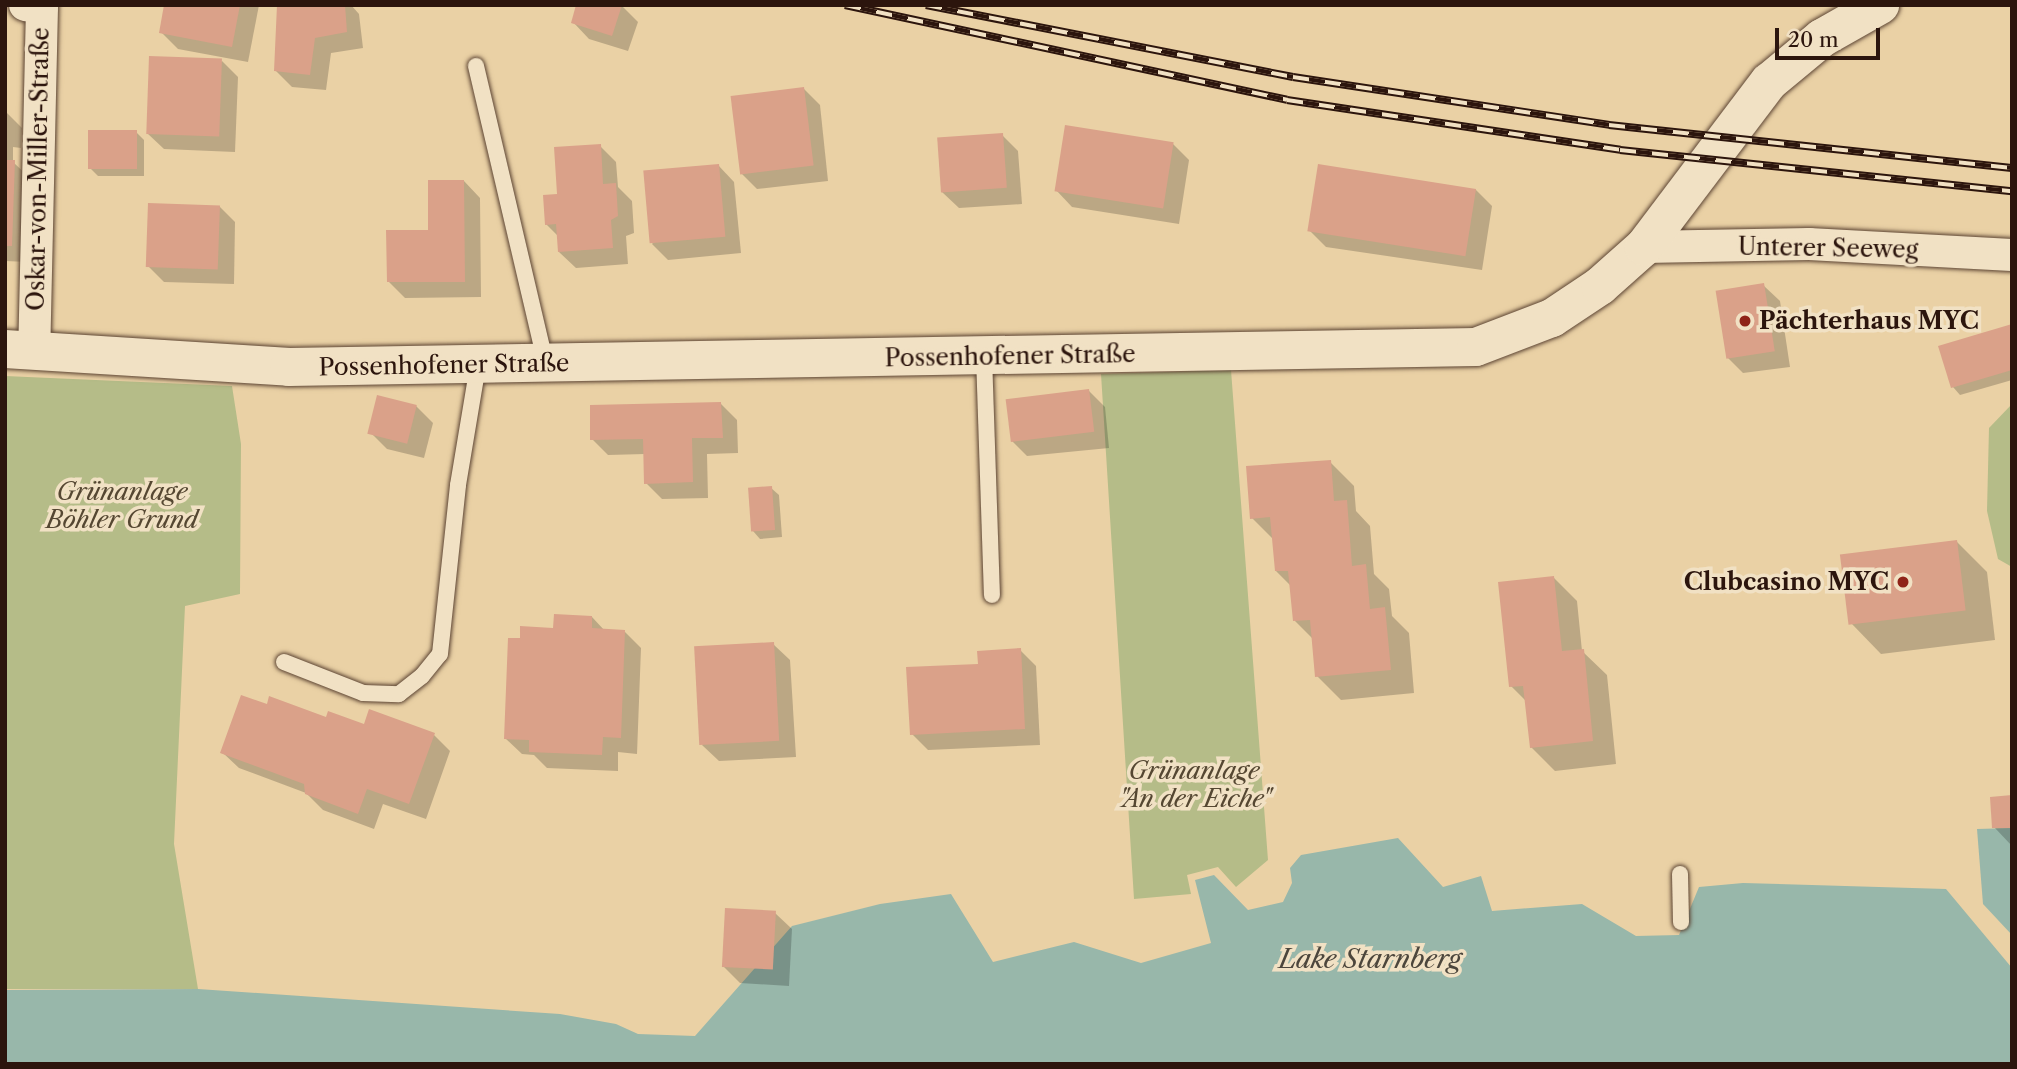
<!DOCTYPE html>
<meta charset="utf-8">
<style>
body{margin:0}
#map{position:relative;width:2017px;height:1069px;overflow:hidden;background:#ead1a5;font-family:"Libre Caslon Text",serif}
div>[style]{position:absolute}
.green>*{inset:0;background:#b5bc88}
.water>*{inset:0;background:#98b7aa}
.shadow>*{inset:0;background:#0003}
.building>*{inset:0;background:#daa189;transform-origin:0 0}
.roads{filter:drop-shadow(0 0 2px #5c4433) drop-shadow(0 0 2px #5c4433)}
.lane>*{height:16px;margin:-8px;padding:0 8px;transform-origin:8px;border-radius:8px;background:#f1e1c4}
.street>*{height:32px;margin:-16px;padding:0 16px;transform-origin:16px;border-radius:16px;background:#f1e1c4}
.secondary>*{height:38px;margin:-19px;padding:0 19px;transform-origin:19px;border-radius:19px;background:#f1e1c4}
.rail>*{height:8px;margin-top:-4px;transform-origin:0;background:repeating-linear-gradient(90deg,#f1e1c4 0 16px,#2c150d 0 32px);box-sizing:border-box;border-block:2px solid #2c150d}
.dots>*{width:19px;height:19px;translate:-50% -50%;box-sizing:border-box;border:4px solid #f1e1c4;border-radius:50%}
span{translate:-50% -50%;white-space:nowrap;text-align:center;line-height:1.15;-webkit-text-stroke:7px #f1e1c4;paint-order:stroke}
.street-label{font-size:24px;color:#2c150d}
.poi-label{font-size:24px;color:#2c150d;font-weight:700}
.left{translate:0 -50%;text-align:left}
.right{translate:-100% -50%;text-align:right}
.park-label{font-size:24px;color:#554732;font-style:italic}
.water-label{font-size:26px;color:#4c463c;font-style:italic}
.frame{position:absolute;inset:0;border:7px solid #2c150d;pointer-events:none}
.scale{position:absolute;left:1775px;top:28px;width:105px;height:32px;box-sizing:border-box;border:4px solid #2c150d;border-top:0;padding-left:9px;font-size:21px;line-height:24px;white-space:nowrap;color:#2c150d;-webkit-text-stroke:5px #f1e1c4;paint-order:stroke}
</style>
<div id="map">
<div class="green">
<i style="clip-path:polygon(1231px 370px,1268px 860px,1236px 887px,1218px 867px,1187px 875px,1191px 894px,1134px 899px,1101px 374px)"></i>
<i style="clip-path:polygon(5px 376px,232px 386px,241px 444px,240px 594px,185px 606px,174px 844px,198px 989px,5px 989px)"></i>
<i style="clip-path:polygon(2012px 404px,2012px 567px,1998px 559px,1987px 511px,1989px 428px)"></i>
</div>
<div class="water">
<i style="clip-path:polygon(2012px 828px,2012px 935px,1983px 904px,1977px 829px)"></i>
<i style="clip-path:polygon(1398px 838px,1443px 887px,1481px 876px,1492px 911px,1582px 904px,1636px 936px,1679px 935px,1699px 887px,1743px 883px,1946px 889px,2012px 968px,2012px 1064px,5px 1064px,5px 990px,198px 989px,560px 1014px,616px 1024px,638px 1034px,695px 1036px,792px 926px,880px 904px,951px 894px,993px 962px,1074px 942px,1141px 963px,1211px 943px,1195px 880px,1214px 875px,1248px 910px,1283px 902px,1292px 883px,1290px 868px,1301px 855px)"></i>
</div>
<div class="shadow">
<i style="clip-path:polygon(166px 5px,259px 5px,248px 62px,178px 49px,161px 32px)"></i>
<i style="clip-path:polygon(285px 5px,351px 5px,359px 14px,363px 48px,331px 53px,326px 90px,292px 87px,275px 70px)"></i>
<i style="clip-path:polygon(622px 6px,638px 22px,628px 51px,589px 39px,573px 22px)"></i>
<i style="clip-path:polygon(222px 61px,238px 77px,235px 152px,164px 149px,147px 133px)"></i>
<i style="clip-path:polygon(803px 88px,820px 105px,828px 181px,757px 189px,741px 173px)"></i>
<i style="clip-path:polygon(5px 111px,22px 128px,21px 148px,13px 147px,13px 162px,30px 178px,28px 262px,5px 261px)"></i>
<i style="clip-path:polygon(136px 132px,144px 140px,144px 176px,98px 176px,90px 168px)"></i>
<i style="clip-path:polygon(1002px 135px,1018px 151px,1022px 204px,959px 208px,942px 192px)"></i>
<i style="clip-path:polygon(1173px 144px,1189px 160px,1179px 224px,1072px 207px,1056px 190px)"></i>
<i style="clip-path:polygon(600px 146px,616px 162px,618px 187px,632px 201px,634px 233px,626px 236px,628px 264px,576px 268px,559px 252px,558px 236px,546px 224px,559px 196px)"></i>
<i style="clip-path:polygon(718px 165px,734px 182px,741px 253px,668px 260px,652px 244px)"></i>
<i style="clip-path:polygon(464px 181px,480px 198px,481px 297px,405px 298px,389px 282px,430px 231px)"></i>
<i style="clip-path:polygon(1475px 189px,1492px 206px,1482px 270px,1326px 247px,1309px 230px)"></i>
<i style="clip-path:polygon(219px 206px,235px 222px,234px 284px,164px 282px,148px 266px)"></i>
<i style="clip-path:polygon(1763px 285px,1780px 301px,1790px 367px,1743px 373px,1727px 357px)"></i>
<i style="clip-path:polygon(2012px 326px,2012px 380px,1960px 395px,1953px 387px)"></i>
<i style="clip-path:polygon(1089px 391px,1105px 407px,1109px 448px,1027px 456px,1011px 440px)"></i>
<i style="clip-path:polygon(721px 404px,737px 420px,738px 453px,707px 454px,708px 498px,662px 499px,646px 483px,645px 454px,608px 455px,592px 439px)"></i>
<i style="clip-path:polygon(416px 406px,433px 423px,424px 458px,387px 449px,371px 433px)"></i>
<i style="clip-path:polygon(1330px 462px,1354px 486px,1356px 511px,1370px 526px,1374px 574px,1389px 589px,1392px 616px,1409px 633px,1414px 693px,1341px 700px,1317px 676px,1314px 640px,1295px 621px,1291px 586px,1276px 571px,1274px 540px,1252px 518px)"></i>
<i style="clip-path:polygon(771px 488px,779px 495px,782px 537px,760px 539px,753px 531px)"></i>
<i style="clip-path:polygon(1957px 542px,1987px 572px,1995px 640px,1881px 654px,1851px 623px)"></i>
<i style="clip-path:polygon(1553px 577px,1577px 601px,1582px 651px,1607px 675px,1616px 764px,1555px 771px,1531px 747px,1526px 701px,1511px 686px)"></i>
<i style="clip-path:polygon(592px 617px,605px 631px,625px 632px,641px 648px,637px 754px,618px 752px,618px 771px,547px 768px,534px 755px,522px 754px,505px 738px,522px 640px)"></i>
<i style="clip-path:polygon(773px 644px,790px 660px,796px 757px,719px 761px,702px 745px)"></i>
<i style="clip-path:polygon(1020px 650px,1036px 666px,1040px 745px,928px 750px,912px 734px,980px 665px)"></i>
<i style="clip-path:polygon(268px 706px,365px 726px,434px 735px,450px 751px,426px 819px,383px 804px,374px 829px,323px 810px,306px 793px,239px 768px,222px 752px)"></i>
<i style="clip-path:polygon(2012px 797px,2012px 846px,1994px 827px)"></i>
<i style="clip-path:polygon(775px 913px,792px 929px,789px 986px,740px 983px,723px 966px)"></i>
</div>
<div class="building">
<i style="clip-path:polygon(164px 5px,240px 5px,232px 47px,159px 33px)"></i>
<i style="clip-path:polygon(277px 5px,345px 5px,347px 32px,315px 38px,310px 75px,274px 71px)"></i>
<i style="clip-path:polygon(576px 5px,622px 5px,612px 36px,571px 23px)"></i>
<i style="left:149px;top:56px;width:73px;height:78px;rotate:2deg"></i>
<i style="left:804px;top:87px;width:79px;height:74px;rotate:83deg"></i>
<i style="left:1065px;top:125px;width:110px;height:67px;rotate:9deg"></i>
<i style="left:88px;top:130px;width:49px;height:39px"></i>
<i style="left:1003px;top:133px;width:55px;height:66px;rotate:86deg"></i>
<i style="clip-path:polygon(601px 144px,603px 184px,616px 183px,618px 216px,611px 220px,613px 248px,558px 252px,556px 224px,545px 225px,543px 195px,557px 194px,554px 147px)"></i>
<i style="clip-path:polygon(5px 160px,15px 160px,12px 246px,5px 246px)"></i>
<i style="left:719px;top:164px;width:73px;height:76px;rotate:85deg"></i>
<i style="left:1318px;top:164px;width:160px;height:68px;rotate:9deg"></i>
<i style="clip-path:polygon(428px 180px,464px 180px,465px 282px,387px 282px,386px 230px,428px 230px)"></i>
<i style="left:148px;top:203px;width:72px;height:64px;rotate:2deg"></i>
<i style="left:1764px;top:283px;width:69px;height:49px;rotate:81deg"></i>
<i style="clip-path:polygon(2012px 324px,2012px 370px,1951px 388px,1938px 346px)"></i>
<i style="left:1089px;top:389px;width:43px;height:84px;rotate:83deg"></i>
<i style="left:377px;top:395px;width:41px;height:40px;rotate:14deg"></i>
<i style="clip-path:polygon(721px 402px,723px 438px,692px 438px,693px 482px,644px 484px,643px 439px,590px 440px,590px 405px)"></i>
<i style="clip-path:polygon(1331px 460px,1334px 501px,1347px 500px,1352px 566px,1366px 564px,1370px 609px,1385px 607px,1391px 670px,1315px 677px,1310px 620px,1293px 621px,1288px 571px,1275px 571px,1270px 517px,1250px 519px,1246px 466px)"></i>
<i style="left:772px;top:486px;width:44px;height:24px;rotate:86deg"></i>
<i style="left:1957px;top:540px;width:71px;height:118px;rotate:83deg"></i>
<i style="clip-path:polygon(1554px 576px,1562px 651px,1584px 649px,1593px 741px,1530px 748px,1523px 686px,1509px 687px,1498px 582px)"></i>
<i style="clip-path:polygon(554px 614px,592px 616px,592px 628px,625px 630px,621px 738px,603px 737px,602px 755px,529px 752px,529px 740px,504px 739px,508px 638px,520px 638px,520px 626px,553px 628px)"></i>
<i style="left:774px;top:642px;width:99px;height:80px;rotate:87deg"></i>
<i style="clip-path:polygon(1021px 648px,1025px 729px,910px 735px,906px 667px,978px 664px,977px 651px)"></i>
<i style="clip-path:polygon(241px 695px,267px 704px,269px 696px,326px 717px,328px 711px,364px 724px,369px 709px,435px 733px,409px 804px,367px 789px,358px 814px,305px 794px,304px 784px,220px 753px)"></i>
<i style="clip-path:polygon(2012px 795px,2012px 828px,1992px 828px,1990px 797px)"></i>
<i style="left:725px;top:908px;width:51px;height:59px;rotate:3deg"></i>
</div>
<div class="roads">
<div class="lane">
<i style="left:476px;top:66px;width:306px;rotate:76.8deg"></i>
<i style="left:984px;top:356px;width:239px;rotate:88.1deg"></i>
<i style="left:284px;top:662px;width:85px;rotate:21.4deg"></i>
<i style="left:363px;top:693px;width:36px;rotate:2deg"></i>
<i style="left:399px;top:694px;width:29px;rotate:-38deg"></i>
<i style="left:422px;top:676px;width:28px;rotate:-51deg"></i>
<i style="left:440px;top:654px;width:170px;rotate:-83.9deg"></i>
<i style="left:458px;top:485px;width:122px;rotate:-80.5deg"></i>
<i style="left:1680px;top:874px;width:48px;rotate:88.8deg"></i>
</div>
<div class="street">
<i style="left:25px;top:5px;width:17px;rotate:7deg"></i>
<i style="left:42px;top:7px;width:343px;rotate:91.3deg"></i>
<i style="left:1644px;top:247px;width:165px;rotate:-1deg"></i>
<i style="left:1809px;top:244px;width:203px;rotate:3.1deg"></i>
</div>
<div class="secondary">
<i style="left:5px;top:349px;width:285px;rotate:3.6deg"></i>
<i style="left:289px;top:367px;width:1187px;rotate:-0.97deg"></i>
<i style="left:1476px;top:347px;width:81px;rotate:-20.9deg"></i>
<i style="left:1552px;top:318px;width:58px;rotate:-33.7deg"></i>
<i style="left:1600px;top:286px;width:59px;rotate:-41.6deg"></i>
<i style="left:1644px;top:247px;width:207px;rotate:-52.9deg"></i>
<i style="left:1769px;top:82px;width:69px;rotate:-39.7deg"></i>
<i style="left:1822px;top:38px;width:67px;rotate:-29.6deg"></i>
</div>
</div>
<div class="rail">
<i style="left:845px;top:5px;width:452px;rotate:12.1deg"></i>
<i style="left:1287px;top:100px;width:337px;rotate:8.5deg"></i>
<i style="left:1620px;top:150px;width:394px;rotate:6deg"></i>
<i style="left:926px;top:5px;width:374px;rotate:11.1deg"></i>
<i style="left:1293px;top:77px;width:320px;rotate:8.6deg"></i>
<i style="left:1609px;top:125px;width:405px;rotate:6.1deg"></i>
</div>
<div class="dots">
<i style="left:1745px;top:321px;background:#8f2418"></i>
<i style="left:1903px;top:582px;background:#8f2418"></i>
</div>
<div class="street-label">
<span style="left:38px;top:169px;rotate:-89deg">Oskar-von-Miller-Straße</span>
<span style="left:1828px;top:248px;rotate:1deg">Unterer Seeweg</span>
<span style="left:1010px;top:356px;rotate:-1deg">Possenhofener Straße</span>
<span style="left:444px;top:365px;rotate:-1deg">Possenhofener Straße</span>
</div>
<div class="poi-label">
<span class="left" style="left:1759px;top:321px">Pächterhaus MYC</span>
<span class="right" style="left:1889px;top:582px">Clubcasino MYC</span>
</div>
<div class="park-label">
<span style="left:122px;top:506px">Grünanlage<br>Böhler Grund</span>
<span style="left:1194px;top:785px">Grünanlage<br>"An der Eiche"</span>
</div>
<div class="water-label">
<span style="left:1370px;top:960px">Lake Starnberg</span>
</div>
<div class="frame"></div>
<div class="scale">20 m</div>
</div>
